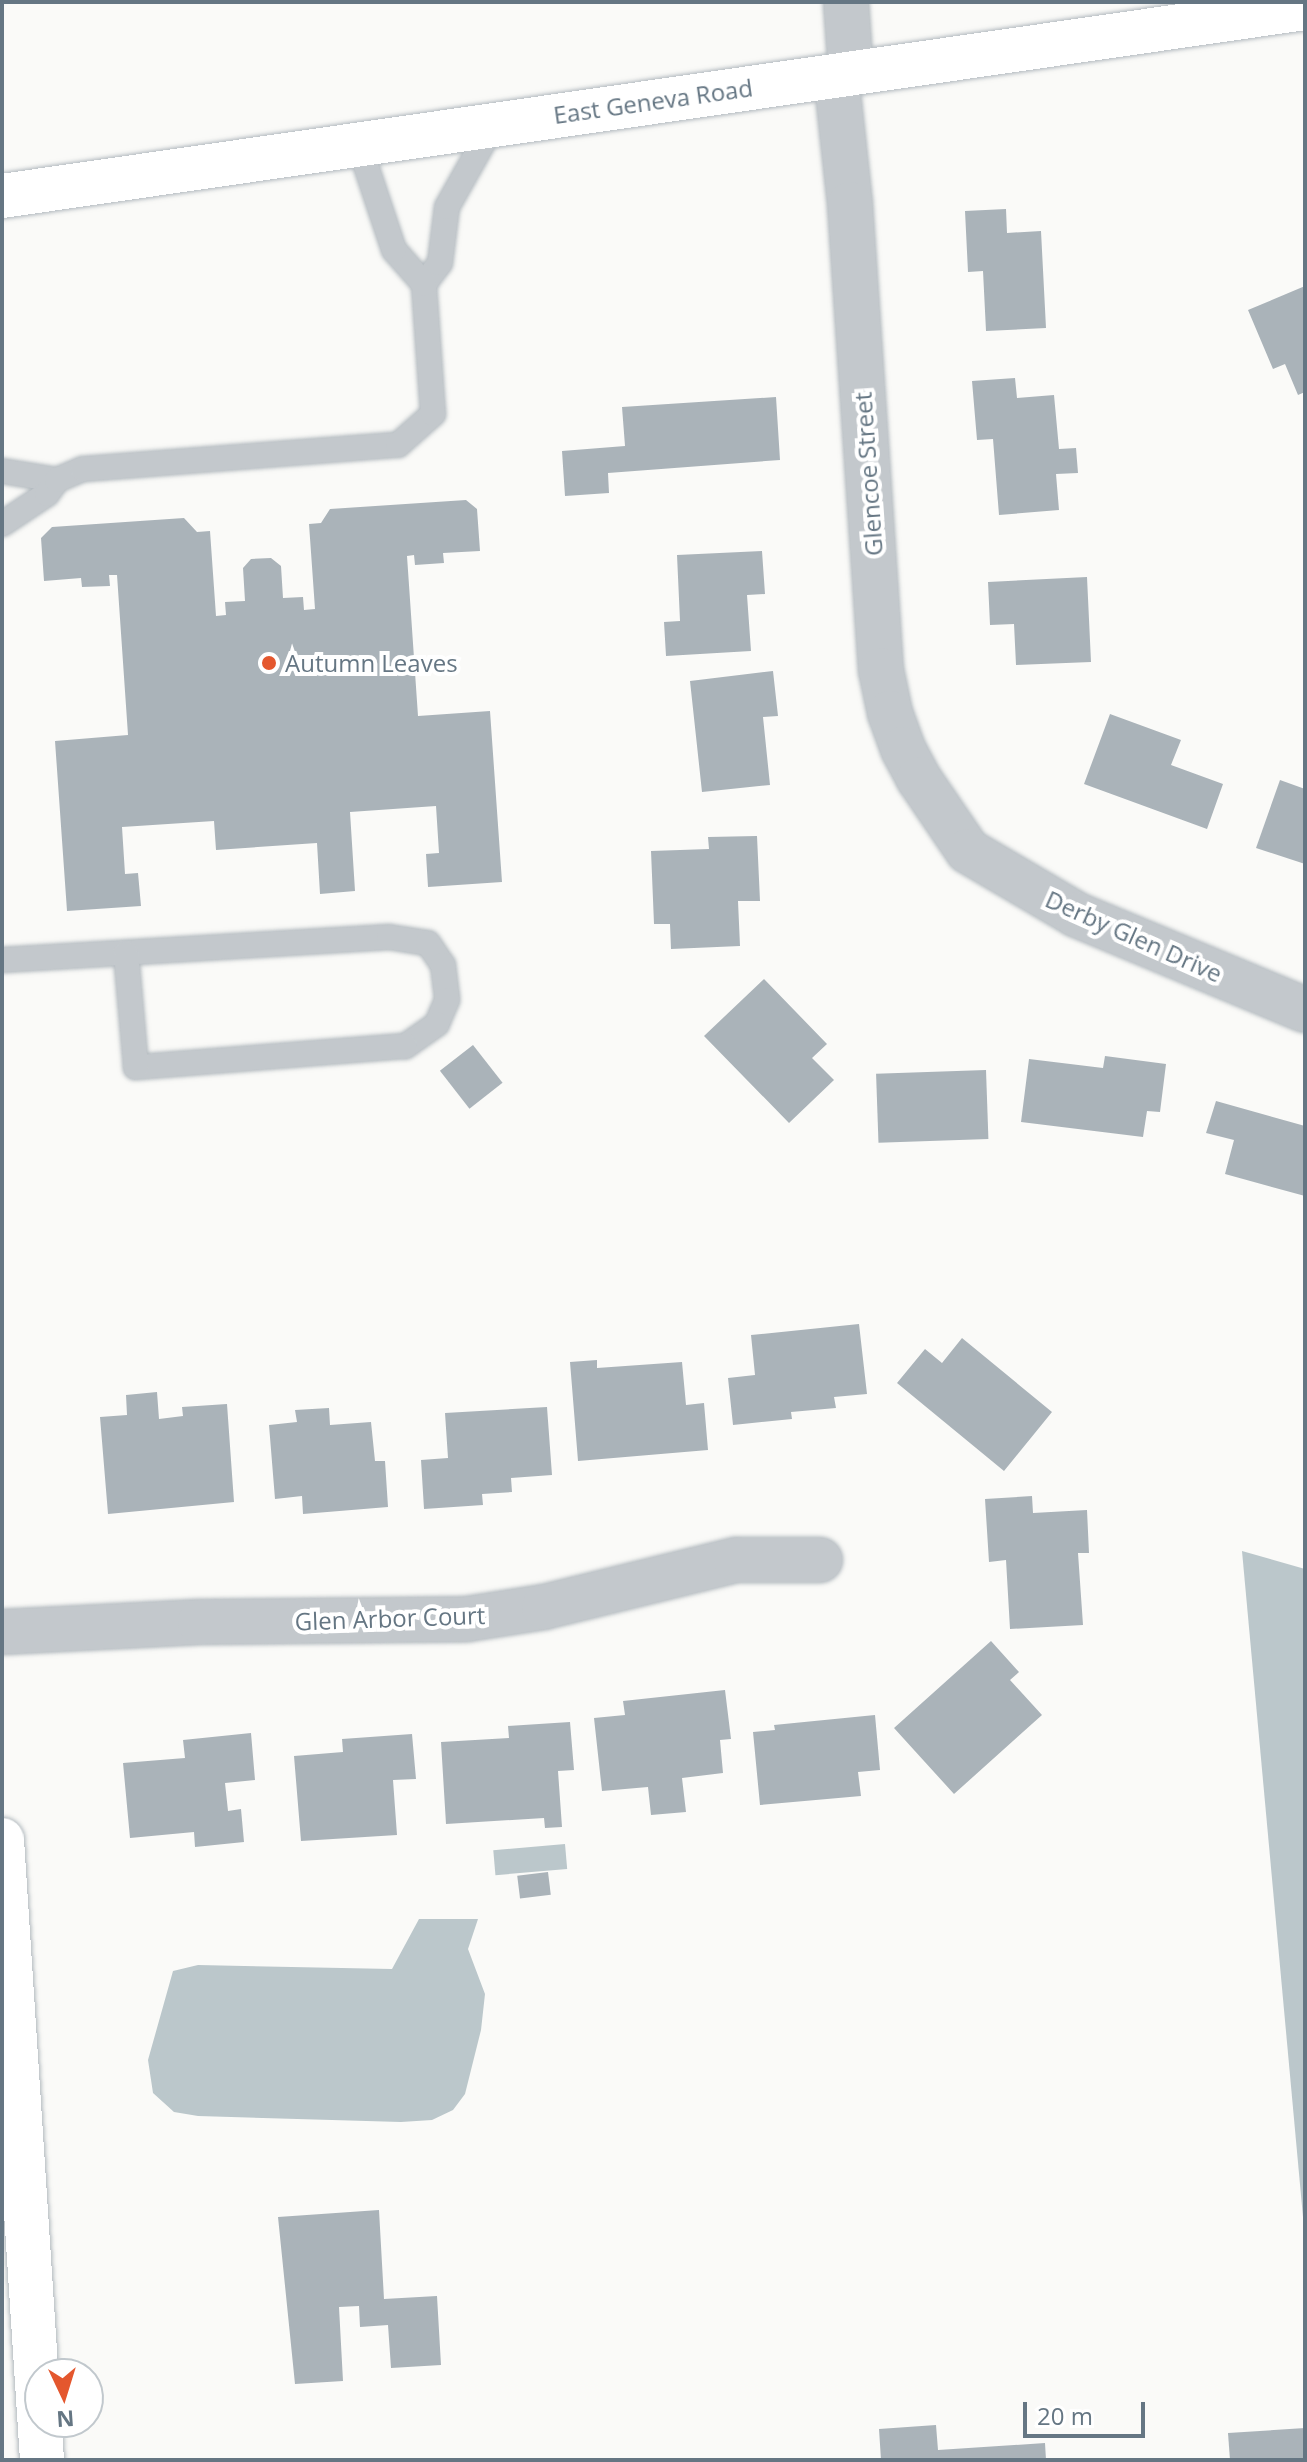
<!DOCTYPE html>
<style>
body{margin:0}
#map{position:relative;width:1307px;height:2462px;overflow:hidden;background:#fafaf8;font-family:"Open Sans",sans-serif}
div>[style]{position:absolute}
.water>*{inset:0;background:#bbc7cb;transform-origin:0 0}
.building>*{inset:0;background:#aab3b9;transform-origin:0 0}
.roads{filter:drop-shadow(0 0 2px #b3babf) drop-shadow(0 0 2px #b3babf)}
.lane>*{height:24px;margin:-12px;padding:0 12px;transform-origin:12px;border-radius:12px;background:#c3c8cc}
.street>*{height:44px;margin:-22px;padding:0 22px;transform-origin:22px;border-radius:22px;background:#c3c8cc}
.secondary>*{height:44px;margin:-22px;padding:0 22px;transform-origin:22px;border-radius:22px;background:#fff}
.dots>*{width:22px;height:22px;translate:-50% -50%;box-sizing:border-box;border:4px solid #fff;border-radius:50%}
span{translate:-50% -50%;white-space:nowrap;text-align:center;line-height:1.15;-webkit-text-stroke:8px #fff;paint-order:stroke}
.street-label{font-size:24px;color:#657683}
.poi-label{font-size:24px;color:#657683}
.left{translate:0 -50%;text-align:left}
.frame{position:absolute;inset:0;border:4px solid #657683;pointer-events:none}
.north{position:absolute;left:24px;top:2358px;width:80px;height:80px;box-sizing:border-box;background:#fff;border:2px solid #c1c8cd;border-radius:50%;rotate:176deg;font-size:22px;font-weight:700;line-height:32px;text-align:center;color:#657683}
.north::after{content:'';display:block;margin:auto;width:28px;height:36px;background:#e4572e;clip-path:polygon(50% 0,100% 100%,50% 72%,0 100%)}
.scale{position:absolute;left:1023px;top:2402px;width:122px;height:36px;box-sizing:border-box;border:4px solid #657683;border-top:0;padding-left:10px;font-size:24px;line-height:28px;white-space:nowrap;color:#657683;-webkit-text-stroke:6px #fff;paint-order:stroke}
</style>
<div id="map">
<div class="water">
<i style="clip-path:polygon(1242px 1551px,1305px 1569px,1305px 2239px)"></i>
<i style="left:565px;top:1844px;width:25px;height:72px;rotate:85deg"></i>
<i style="clip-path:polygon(419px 1919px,478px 1919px,468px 1949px,485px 1994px,481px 2030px,465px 2094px,453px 2110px,432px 2120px,401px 2122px,198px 2116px,174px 2112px,153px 2093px,148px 2060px,173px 1971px,198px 1965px,392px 1969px)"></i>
</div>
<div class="building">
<i style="clip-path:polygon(1006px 209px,1007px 233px,1041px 231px,1046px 328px,986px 331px,983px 271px,968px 272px,965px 211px)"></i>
<i style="clip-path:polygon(1305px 286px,1305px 392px,1298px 395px,1285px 364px,1273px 369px,1248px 310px)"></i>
<i style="clip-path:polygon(1015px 378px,1017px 398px,1054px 395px,1059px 449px,1076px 448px,1078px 473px,1056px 474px,1059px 510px,999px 515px,993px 439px,977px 440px,972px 381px)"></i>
<i style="clip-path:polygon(776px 397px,780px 460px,608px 473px,609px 493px,565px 496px,562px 451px,625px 446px,622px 407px)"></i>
<i style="clip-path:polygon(466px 500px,477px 509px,480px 551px,443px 553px,444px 563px,415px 565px,414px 555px,407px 556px,418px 716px,490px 711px,502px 882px,428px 887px,426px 854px,439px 853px,436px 806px,350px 812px,355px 891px,320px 894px,317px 843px,216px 850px,214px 821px,122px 827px,125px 874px,138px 873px,141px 906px,67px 911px,55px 741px,128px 735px,117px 575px,109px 575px,110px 586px,82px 587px,81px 578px,44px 581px,41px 538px,52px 527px,184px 518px,197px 532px,210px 531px,216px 616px,226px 615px,225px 602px,245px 601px,243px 568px,251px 559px,271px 558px,281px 566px,283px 598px,303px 597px,304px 610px,315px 609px,309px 524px,321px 523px,330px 509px)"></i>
<i style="clip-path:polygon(762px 551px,765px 594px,747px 595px,751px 651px,666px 656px,664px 622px,680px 621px,677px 555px)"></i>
<i style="clip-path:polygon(1087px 577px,1091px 662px,1016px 665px,1014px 624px,990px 625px,988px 582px)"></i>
<i style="clip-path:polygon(773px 671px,778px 716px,763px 717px,770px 785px,702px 792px,690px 681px)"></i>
<i style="clip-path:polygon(1110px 714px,1181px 740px,1171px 765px,1223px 784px,1207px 829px,1084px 784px)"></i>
<i style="clip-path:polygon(1280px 780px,1305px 789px,1305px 864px,1256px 848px)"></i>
<i style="clip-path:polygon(757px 836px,760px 901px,738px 901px,740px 946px,671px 949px,670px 924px,654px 924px,651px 851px,709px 849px,708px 837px)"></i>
<i style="clip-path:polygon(764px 979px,827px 1044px,812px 1058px,834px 1080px,789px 1123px,704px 1036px)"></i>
<i style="left:473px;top:1045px;width:48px;height:42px;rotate:52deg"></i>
<i style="clip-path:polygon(1105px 1056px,1166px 1064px,1160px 1112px,1147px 1111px,1143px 1137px,1021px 1122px,1029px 1059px,1103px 1068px)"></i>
<i style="left:986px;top:1070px;width:69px;height:110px;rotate:88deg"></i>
<i style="clip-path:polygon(1216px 1101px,1305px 1126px,1305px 1196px,1225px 1174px,1234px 1140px,1206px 1133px)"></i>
<i style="clip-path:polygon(859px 1324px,867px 1394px,834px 1397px,836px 1408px,791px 1412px,792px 1419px,733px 1425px,728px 1378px,755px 1375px,751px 1335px)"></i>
<i style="clip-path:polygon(962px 1338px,1052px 1412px,1004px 1471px,897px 1383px,925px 1349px,942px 1363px)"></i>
<i style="clip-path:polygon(597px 1360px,597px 1368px,682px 1362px,686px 1405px,704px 1403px,708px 1450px,578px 1461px,570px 1362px)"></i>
<i style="clip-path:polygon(157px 1392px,159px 1419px,183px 1416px,182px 1407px,227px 1404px,234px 1502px,108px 1514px,100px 1417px,127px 1415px,126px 1395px)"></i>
<i style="clip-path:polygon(547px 1407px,552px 1475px,511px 1478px,512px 1492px,482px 1494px,483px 1505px,424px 1509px,421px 1460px,448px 1458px,445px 1413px)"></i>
<i style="clip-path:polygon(329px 1408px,330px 1425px,371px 1422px,375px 1461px,385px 1461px,388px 1507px,303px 1514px,302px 1496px,275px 1499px,269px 1425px,297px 1422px,295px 1410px)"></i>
<i style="clip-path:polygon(1032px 1496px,1033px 1513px,1087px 1510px,1089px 1553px,1078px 1553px,1083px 1625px,1010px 1629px,1006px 1560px,989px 1562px,985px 1499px)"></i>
<i style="clip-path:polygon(991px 1641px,1019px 1672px,1010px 1680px,1042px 1715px,954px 1794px,894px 1728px)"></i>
<i style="clip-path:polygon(725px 1690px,731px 1739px,720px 1740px,723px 1773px,682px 1778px,686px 1812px,651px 1815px,648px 1787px,602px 1791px,594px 1718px,625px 1715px,623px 1701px)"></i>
<i style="clip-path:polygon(875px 1715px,880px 1770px,858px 1772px,861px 1796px,760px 1805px,753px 1732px,775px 1730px,774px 1725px)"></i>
<i style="clip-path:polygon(570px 1722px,574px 1770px,558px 1771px,562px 1827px,545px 1828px,544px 1818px,446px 1824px,441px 1742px,509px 1738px,508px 1726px)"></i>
<i style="clip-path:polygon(251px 1733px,255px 1780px,225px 1783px,228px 1811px,241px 1809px,244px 1842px,195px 1847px,194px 1832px,130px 1838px,123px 1763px,185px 1758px,183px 1740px)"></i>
<i style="clip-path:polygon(412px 1734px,416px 1779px,393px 1780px,397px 1835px,301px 1841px,294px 1756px,343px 1752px,342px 1739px)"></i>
<i style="left:548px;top:1872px;width:23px;height:31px;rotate:83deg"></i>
<i style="clip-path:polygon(379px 2210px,384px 2299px,437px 2296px,441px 2365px,391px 2368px,388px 2325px,360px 2327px,359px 2306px,339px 2307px,343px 2381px,295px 2384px,278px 2217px)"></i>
<i style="clip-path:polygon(936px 2425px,938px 2450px,1045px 2443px,1046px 2460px,881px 2460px,879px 2429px)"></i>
<i style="clip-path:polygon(1305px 2428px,1305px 2460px,1230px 2460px,1228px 2433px)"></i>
</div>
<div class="roads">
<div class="lane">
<i style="left:424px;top:284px;width:26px;rotate:-53deg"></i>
<i style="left:440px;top:263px;width:56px;rotate:-82.9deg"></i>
<i style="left:447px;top:207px;width:94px;rotate:-60.7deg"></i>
<i style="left:2px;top:471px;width:56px;rotate:9.3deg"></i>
<i style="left:2px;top:524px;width:54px;rotate:-33.7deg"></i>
<i style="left:47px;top:494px;width:17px;rotate:-54deg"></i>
<i style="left:57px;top:480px;width:28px;rotate:-23deg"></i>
<i style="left:83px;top:469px;width:316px;rotate:-4.4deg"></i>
<i style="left:398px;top:445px;width:47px;rotate:-41.5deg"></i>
<i style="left:433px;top:414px;width:130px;rotate:-94deg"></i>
<i style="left:424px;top:284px;width:45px;rotate:-131.4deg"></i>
<i style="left:394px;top:250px;width:111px;rotate:-108.4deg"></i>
<i style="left:2px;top:960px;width:388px;rotate:-3.4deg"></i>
<i style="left:389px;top:937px;width:39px;rotate:9deg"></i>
<i style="left:428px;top:943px;width:27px;rotate:56deg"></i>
<i style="left:443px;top:965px;width:35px;rotate:83deg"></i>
<i style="left:447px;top:1000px;width:26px;rotate:113deg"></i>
<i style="left:437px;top:1024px;width:39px;rotate:145deg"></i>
<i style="left:405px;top:1046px;width:270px;rotate:175.5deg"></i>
<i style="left:136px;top:1067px;width:114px;rotate:-95deg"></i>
</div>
<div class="street">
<i style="left:846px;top:2px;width:72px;rotate:86deg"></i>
<i style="left:836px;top:75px;width:130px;rotate:83.8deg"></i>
<i style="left:850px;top:204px;width:467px;rotate:86.2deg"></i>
<i style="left:881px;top:670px;width:44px;rotate:78.2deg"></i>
<i style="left:890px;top:713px;width:38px;rotate:70deg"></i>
<i style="left:903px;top:749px;width:34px;rotate:62deg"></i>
<i style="left:919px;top:779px;width:87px;rotate:55.8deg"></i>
<i style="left:968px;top:851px;width:126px;rotate:30.4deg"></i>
<i style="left:1077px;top:915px;width:247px;rotate:22.6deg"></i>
<i style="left:2px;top:1632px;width:198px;rotate:-2.9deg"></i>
<i style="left:200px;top:1622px;width:267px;rotate:-0.6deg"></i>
<i style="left:467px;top:1619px;width:78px;rotate:-8.9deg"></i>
<i style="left:544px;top:1607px;width:198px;rotate:-13.8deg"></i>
<i style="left:736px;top:1560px;width:84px"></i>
</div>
<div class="secondary">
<i style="left:2px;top:196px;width:1316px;rotate:-8.21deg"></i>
<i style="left:2px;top:1840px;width:621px;rotate:86.31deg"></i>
</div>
</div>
<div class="dots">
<i style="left:269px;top:663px;background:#e4572e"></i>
</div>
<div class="street-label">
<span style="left:653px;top:101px;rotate:-8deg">East Geneva Road</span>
<span style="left:868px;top:474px;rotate:-94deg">Glencoe Street</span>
<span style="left:1134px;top:936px;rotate:24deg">Derby Glen Drive</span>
<span style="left:390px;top:1618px;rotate:-2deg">Glen Arbor Court</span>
</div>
<div class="poi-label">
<span class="left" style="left:285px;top:663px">Autumn Leaves</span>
</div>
<div class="frame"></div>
<div class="north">N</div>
<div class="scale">20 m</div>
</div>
